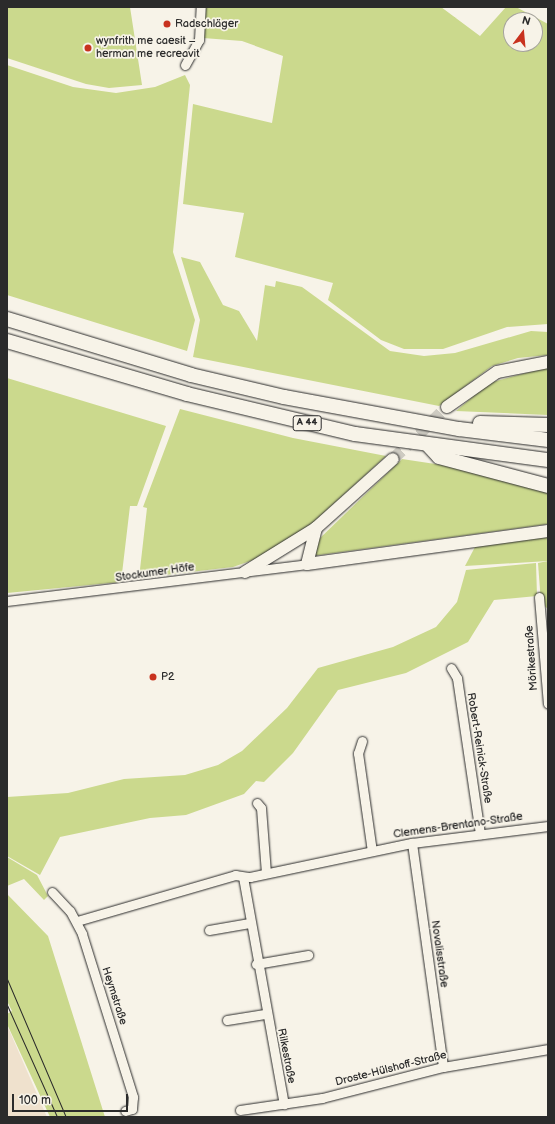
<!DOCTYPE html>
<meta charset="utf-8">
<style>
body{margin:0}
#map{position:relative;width:555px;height:1124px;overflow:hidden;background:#f7f3e8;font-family:"Balsamiq Sans",sans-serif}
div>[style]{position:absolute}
.built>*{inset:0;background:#efe1cd}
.green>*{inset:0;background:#cbd98d}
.major-tunnel>*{height:12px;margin-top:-6px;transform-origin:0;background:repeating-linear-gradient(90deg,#cecbc2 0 12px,transparent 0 18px)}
.roads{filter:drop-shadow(0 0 1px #2b2b2b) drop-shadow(0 0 1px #2b2b2b)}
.minor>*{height:9px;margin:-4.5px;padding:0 4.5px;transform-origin:4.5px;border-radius:4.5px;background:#f7f3e8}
.major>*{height:12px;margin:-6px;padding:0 6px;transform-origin:6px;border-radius:6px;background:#f7f3e8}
.highway>*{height:14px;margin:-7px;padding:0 7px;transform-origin:7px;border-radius:7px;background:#f7f3e8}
.tram>*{height:1px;margin:-0.5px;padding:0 0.5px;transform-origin:0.5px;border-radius:0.5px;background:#2b2b2b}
.dots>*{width:11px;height:11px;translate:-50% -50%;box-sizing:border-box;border:2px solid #f7f3e8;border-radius:50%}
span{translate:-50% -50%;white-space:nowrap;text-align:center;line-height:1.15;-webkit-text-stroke:3.5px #f7f3e8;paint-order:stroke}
.shield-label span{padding:1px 3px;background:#f7f3e8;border:1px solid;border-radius:3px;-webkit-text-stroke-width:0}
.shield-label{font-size:10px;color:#2b2b2b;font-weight:700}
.poi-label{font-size:11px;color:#2b2b2b}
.left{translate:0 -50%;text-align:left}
.street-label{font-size:11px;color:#2b2b2b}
.frame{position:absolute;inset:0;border:8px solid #2b2b2b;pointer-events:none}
.north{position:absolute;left:503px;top:12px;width:40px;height:40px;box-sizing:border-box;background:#f7f3e8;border:1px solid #a5a39c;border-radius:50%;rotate:16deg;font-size:11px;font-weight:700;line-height:16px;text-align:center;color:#2b2b2b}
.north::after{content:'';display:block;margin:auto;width:14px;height:18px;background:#c8321e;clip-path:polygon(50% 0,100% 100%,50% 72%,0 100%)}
.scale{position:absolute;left:12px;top:1094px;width:116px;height:18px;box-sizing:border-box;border:2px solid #2b2b2b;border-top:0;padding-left:5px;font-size:12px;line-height:14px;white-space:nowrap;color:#2b2b2b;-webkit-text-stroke:3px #f7f3e8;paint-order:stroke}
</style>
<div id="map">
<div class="built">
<i style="clip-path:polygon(7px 1025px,47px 1117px,7px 1117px)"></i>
</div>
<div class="green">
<i style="clip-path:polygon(7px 7px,130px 7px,142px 85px,109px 88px,86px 84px,7px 58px)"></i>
<i style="clip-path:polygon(evenodd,206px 7px,441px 7px,480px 36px,506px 7px,516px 7px,548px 24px,548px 324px,507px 327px,443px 349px,404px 349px,381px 340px,328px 300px,333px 283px,235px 257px,244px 213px,183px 204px,193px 104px,272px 123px,283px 56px,242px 41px,203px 38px,206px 7px,511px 20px,535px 20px,535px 44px,511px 44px,511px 20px)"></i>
<i style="clip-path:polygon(7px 65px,73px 87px,116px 93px,155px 87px,185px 75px,190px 85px,173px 252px,195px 320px,187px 351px,7px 295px)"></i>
<i style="clip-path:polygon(181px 257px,200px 262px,223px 305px,239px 311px,257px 341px,265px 285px,275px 287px,276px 281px,302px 287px,390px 351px,424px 356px,455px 353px,531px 331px,548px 332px,548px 355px,518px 358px,492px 366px,439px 406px,193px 357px,200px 320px)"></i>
<i style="clip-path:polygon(548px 367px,548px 415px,456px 411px,489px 383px)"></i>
<i style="clip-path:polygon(7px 378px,166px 426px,137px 506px,130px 506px,121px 582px,7px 593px)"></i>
<i style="clip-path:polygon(180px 409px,293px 438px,386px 456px,291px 543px,270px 554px,233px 567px,139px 578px,147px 508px,143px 507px)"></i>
<i style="clip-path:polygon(402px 459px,475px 470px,548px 492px,548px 524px,312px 556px,318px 540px)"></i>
<i style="clip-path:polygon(548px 536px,548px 561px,465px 566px,475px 547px)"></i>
<i style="clip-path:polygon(548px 561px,548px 609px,541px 603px,538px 563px)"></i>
<i style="clip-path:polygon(536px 563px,537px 596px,494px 600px,468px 642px,406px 673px,338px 690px,293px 753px,264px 782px,256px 781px,244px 794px,186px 815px,150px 818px,60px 837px,40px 875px,7px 856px,7px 797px,68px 793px,124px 779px,185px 775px,218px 765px,242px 751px,287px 708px,318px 668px,393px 647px,436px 627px,457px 602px,466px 570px)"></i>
<i style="clip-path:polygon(7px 857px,37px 875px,48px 896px,44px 900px,24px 879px,7px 886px)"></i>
<i style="clip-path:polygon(7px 894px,48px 936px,105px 1117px,50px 1117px,7px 1024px,7px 1014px,12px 1011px,7px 1001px)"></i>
</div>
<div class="major-tunnel">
<i style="left:393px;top:459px;width:75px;rotate:-43.9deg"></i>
</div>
<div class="roads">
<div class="minor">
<i style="left:185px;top:65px;width:29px;rotate:-61deg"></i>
<i style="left:199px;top:40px;width:33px;rotate:-87deg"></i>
<i style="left:539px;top:597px;width:107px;rotate:85.2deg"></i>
<i style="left:7px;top:601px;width:302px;rotate:-7deg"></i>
<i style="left:451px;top:668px;width:12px;rotate:59deg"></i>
<i style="left:457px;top:678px;width:158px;rotate:81.6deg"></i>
<i style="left:362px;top:741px;width:13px;rotate:108deg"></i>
<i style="left:358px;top:753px;width:99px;rotate:81.9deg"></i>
<i style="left:257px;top:803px;width:6px;rotate:51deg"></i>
<i style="left:261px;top:808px;width:65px;rotate:85.6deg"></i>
<i style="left:412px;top:843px;width:226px;rotate:82.1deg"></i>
<i style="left:243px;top:877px;width:231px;rotate:79.8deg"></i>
<i style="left:52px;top:892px;width:26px;rotate:47deg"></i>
<i style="left:70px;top:911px;width:26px;rotate:62deg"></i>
<i style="left:82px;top:934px;width:171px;rotate:72.6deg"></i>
<i style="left:133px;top:1097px;width:12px;rotate:95deg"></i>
<i style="left:132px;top:1109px;width:7px;rotate:164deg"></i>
<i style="left:77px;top:921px;width:165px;rotate:-16.2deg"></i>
<i style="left:235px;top:875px;width:15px;rotate:8deg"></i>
<i style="left:250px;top:877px;width:166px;rotate:-11.9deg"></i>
<i style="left:412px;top:843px;width:137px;rotate:-7.1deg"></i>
<i style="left:209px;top:930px;width:41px;rotate:-9.9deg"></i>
<i style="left:256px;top:964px;width:53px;rotate:-9.8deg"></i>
<i style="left:227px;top:1020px;width:38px;rotate:-9deg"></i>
<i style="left:240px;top:1110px;width:83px;rotate:-8.3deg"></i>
<i style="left:322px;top:1098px;width:125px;rotate:-14.4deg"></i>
<i style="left:443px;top:1067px;width:107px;rotate:-9.7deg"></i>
</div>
<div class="major">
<i style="left:447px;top:407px;width:61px;rotate:-35deg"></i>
<i style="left:497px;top:372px;width:52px;rotate:-11.1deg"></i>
<i style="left:316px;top:528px;width:37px;rotate:104deg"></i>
<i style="left:307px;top:564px;width:243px;rotate:-7.8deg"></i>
<i style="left:245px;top:572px;width:84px;rotate:-31.8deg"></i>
<i style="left:316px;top:528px;width:103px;rotate:-41.9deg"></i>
</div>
<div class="highway">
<i style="left:7px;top:319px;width:192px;rotate:16.9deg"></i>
<i style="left:191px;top:375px;width:96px;rotate:13.3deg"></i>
<i style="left:284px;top:397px;width:178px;rotate:10.4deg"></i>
<i style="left:459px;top:429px;width:90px;rotate:7deg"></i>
<i style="left:7px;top:341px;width:188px;rotate:16.4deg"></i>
<i style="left:187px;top:394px;width:173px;rotate:13.4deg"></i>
<i style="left:355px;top:434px;width:195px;rotate:7.7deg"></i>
<i style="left:480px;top:423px;width:68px;rotate:1.7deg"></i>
<i style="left:428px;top:445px;width:16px;rotate:47deg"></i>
<i style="left:439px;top:457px;width:113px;rotate:14.9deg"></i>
</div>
</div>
<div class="tram">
<i style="left:7px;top:979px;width:150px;rotate:66.9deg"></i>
<i style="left:7px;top:1005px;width:123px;rotate:65.9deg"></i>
</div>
<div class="dots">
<i style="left:167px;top:24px;background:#c8321e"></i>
<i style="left:88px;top:48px;background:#c8321e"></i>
<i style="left:153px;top:677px;background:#c8321e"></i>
</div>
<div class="shield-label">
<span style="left:307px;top:423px">A 44</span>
</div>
<div class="poi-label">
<span class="left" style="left:175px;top:24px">Radschläger</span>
<span class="left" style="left:96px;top:48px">wynfrith me caesit –<br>herman me recreavit</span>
<span class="left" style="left:161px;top:677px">P2</span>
</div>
<div class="street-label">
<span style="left:155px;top:573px;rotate:-8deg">Stockumer Höfe</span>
<span style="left:532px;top:658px;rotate:-94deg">Mörikestraße</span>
<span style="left:479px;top:748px;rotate:81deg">Robert-Reinick-Straße</span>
<span style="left:458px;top:826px;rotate:-8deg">Clemens-Brentano-Straße</span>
<span style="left:439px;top:954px;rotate:82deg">Novalisstraße</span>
<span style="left:114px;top:996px;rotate:72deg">Heymstraße</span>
<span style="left:286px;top:1056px;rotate:79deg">Rilkestraße</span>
<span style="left:391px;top:1069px;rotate:-14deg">Droste-Hülshoff-Straße</span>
</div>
<div class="frame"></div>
<div class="north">N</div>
<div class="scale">100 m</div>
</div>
